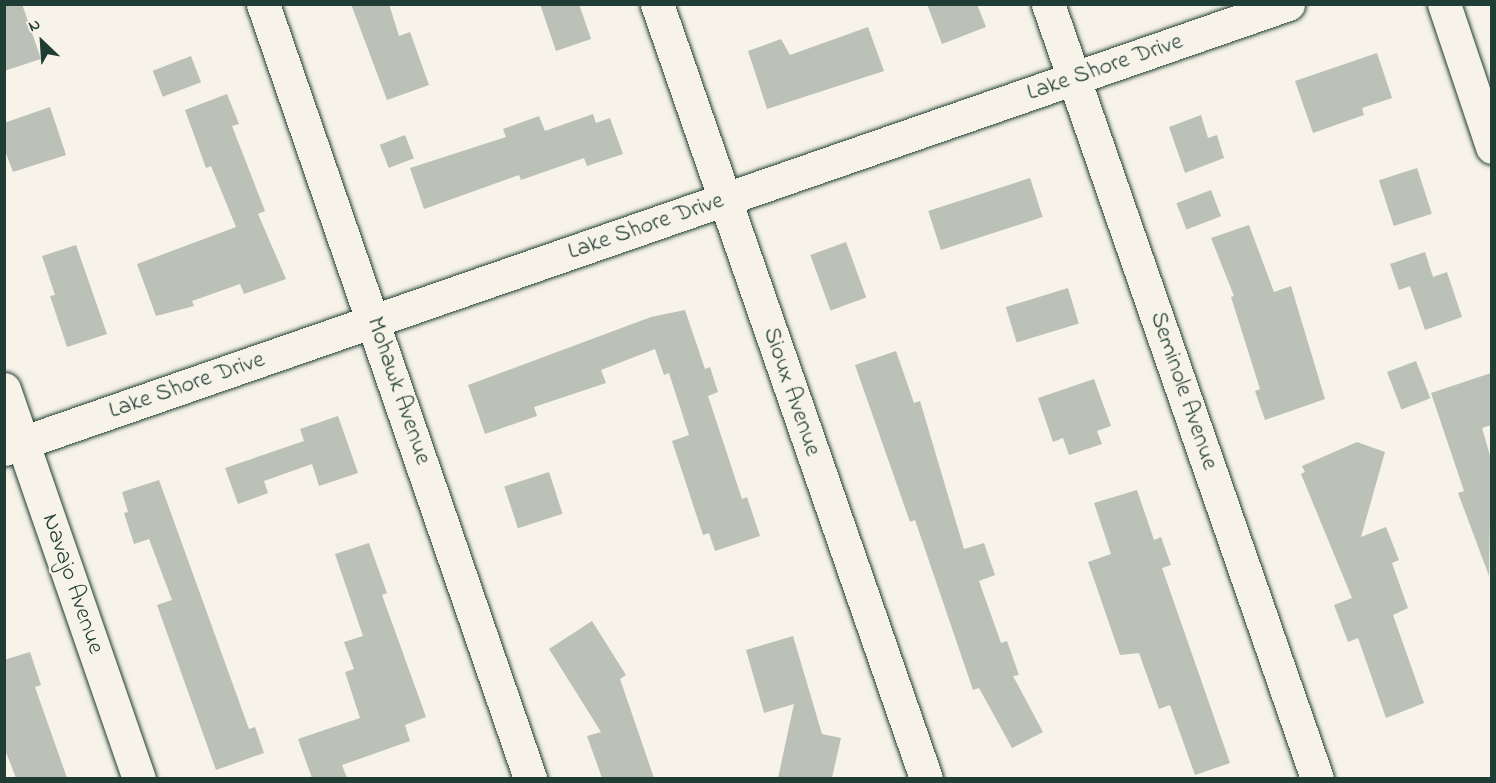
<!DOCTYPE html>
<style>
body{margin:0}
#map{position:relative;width:1496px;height:783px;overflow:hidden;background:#f7f3e8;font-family:"Indie Flower",sans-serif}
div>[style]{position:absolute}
.building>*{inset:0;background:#bbc1b6;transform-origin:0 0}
.roads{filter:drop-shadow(0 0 2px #1f3d34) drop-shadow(0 0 2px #1f3d34)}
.minor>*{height:33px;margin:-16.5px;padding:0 16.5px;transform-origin:16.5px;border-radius:16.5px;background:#f7f3e8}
.tertiary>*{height:33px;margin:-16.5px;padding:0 16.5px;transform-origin:16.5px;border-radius:16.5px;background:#f7f3e8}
span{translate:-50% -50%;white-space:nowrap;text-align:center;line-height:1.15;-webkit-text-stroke:5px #f7f3e8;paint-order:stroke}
.street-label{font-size:24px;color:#1f3d34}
.frame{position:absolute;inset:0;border:6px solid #1f3d34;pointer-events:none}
.north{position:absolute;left:12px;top:12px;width:60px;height:60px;-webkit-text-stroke:4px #f7f3e8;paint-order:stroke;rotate:335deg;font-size:16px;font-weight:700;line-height:24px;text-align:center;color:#1f3d34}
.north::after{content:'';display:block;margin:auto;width:21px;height:27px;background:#1f3d34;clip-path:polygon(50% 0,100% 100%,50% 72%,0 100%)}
</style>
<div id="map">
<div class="building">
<i style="clip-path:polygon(4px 4px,22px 4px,41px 59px,4px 71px)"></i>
<i style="clip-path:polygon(351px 4px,389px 4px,399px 36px,410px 32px,429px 85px,387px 100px)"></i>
<i style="clip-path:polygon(540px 4px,579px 4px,591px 39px,556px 51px)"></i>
<i style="clip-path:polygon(927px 4px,977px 4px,986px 27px,942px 44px)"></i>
<i style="clip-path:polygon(868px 27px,884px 71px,767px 109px,748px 51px,781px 39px,790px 55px)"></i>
<i style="clip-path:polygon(1377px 53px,1392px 98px,1362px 108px,1364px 115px,1313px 133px,1295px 81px)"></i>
<i style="left:191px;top:56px;width:28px;height:41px;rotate:69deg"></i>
<i style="clip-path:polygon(227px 94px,239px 124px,232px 126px,265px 211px,258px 214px,286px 279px,244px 294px,240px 284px,192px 301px,194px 306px,156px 316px,137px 264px,236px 227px,211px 166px,206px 168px,185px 110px)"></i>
<i style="clip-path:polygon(50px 107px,66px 155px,13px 172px,4px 148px,4px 123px)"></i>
<i style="clip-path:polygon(593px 114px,596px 123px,610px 118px,623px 154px,587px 166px,584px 158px,521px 180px,519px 175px,424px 209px,410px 168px,506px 137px,503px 129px,539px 116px,545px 131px)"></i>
<i style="clip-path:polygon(1201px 115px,1208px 138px,1217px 135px,1224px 158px,1185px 173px,1169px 127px)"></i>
<i style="left:405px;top:135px;width:25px;height:27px;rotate:69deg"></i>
<i style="left:1417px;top:168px;width:48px;height:40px;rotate:72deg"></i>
<i style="left:1030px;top:178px;width:41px;height:107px;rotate:72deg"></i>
<i style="left:1211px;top:190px;width:28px;height:37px;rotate:69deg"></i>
<i style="clip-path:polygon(1249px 225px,1274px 292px,1291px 286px,1325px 399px,1265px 420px,1255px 391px,1260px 389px,1231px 297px,1234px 296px,1211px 238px)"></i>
<i style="left:846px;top:242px;width:59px;height:38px;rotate:70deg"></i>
<i style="clip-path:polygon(76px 245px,107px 334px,67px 347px,50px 296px,55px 295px,42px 256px)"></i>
<i style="clip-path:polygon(1425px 252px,1433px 277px,1447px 272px,1462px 317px,1425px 330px,1410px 286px,1399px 290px,1390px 264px)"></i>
<i style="left:1068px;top:288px;width:37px;height:65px;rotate:73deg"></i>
<i style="clip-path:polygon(685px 310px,705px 369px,710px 367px,718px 392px,708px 396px,742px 499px,747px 497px,760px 536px,715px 551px,709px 533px,703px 535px,672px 441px,689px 435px,669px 373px,664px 375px,655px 349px,601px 370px,606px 383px,534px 407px,537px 416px,485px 434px,468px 385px,651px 317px)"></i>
<i style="clip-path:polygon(896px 351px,914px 403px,920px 401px,964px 549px,984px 543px,995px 575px,979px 581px,1001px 643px,1007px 641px,1019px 675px,1013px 676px,1043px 732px,1012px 748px,979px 688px,973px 690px,915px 520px,910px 522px,855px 365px)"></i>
<i style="left:1416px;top:361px;width:40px;height:31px;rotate:69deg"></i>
<i style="clip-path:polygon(1491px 373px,1491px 425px,1482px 428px,1491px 459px,1489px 576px,1458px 493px,1464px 491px,1431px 393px)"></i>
<i style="clip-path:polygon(1094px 379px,1111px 426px,1097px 431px,1102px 444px,1069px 455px,1063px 438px,1053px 442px,1038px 398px)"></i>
<i style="clip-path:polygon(338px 416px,358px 473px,319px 486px,312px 464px,264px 481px,268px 493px,238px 504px,225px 468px,304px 441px,300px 429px)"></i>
<i style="clip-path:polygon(1357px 442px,1385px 452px,1361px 537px,1386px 527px,1399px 560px,1392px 563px,1408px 608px,1393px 615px,1424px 703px,1386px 718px,1358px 638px,1348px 642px,1334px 605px,1352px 598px,1301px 474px,1305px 472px,1302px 466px)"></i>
<i style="left:549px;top:472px;width:44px;height:47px;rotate:72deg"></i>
<i style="clip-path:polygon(159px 480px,249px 729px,255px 727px,264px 753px,216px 770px,157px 605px,172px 600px,149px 539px,134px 544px,124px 513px,128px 512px,122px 492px)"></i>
<i style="clip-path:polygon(1137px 490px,1154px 540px,1161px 537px,1171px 565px,1162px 568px,1230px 763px,1195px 775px,1170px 705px,1159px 709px,1139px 653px,1120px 655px,1088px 562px,1111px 554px,1094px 503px)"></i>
<i style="clip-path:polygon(369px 543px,387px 593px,382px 595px,426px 717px,405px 725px,410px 741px,342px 765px,347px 778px,312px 778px,298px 739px,360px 718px,345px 672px,354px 669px,344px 642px,363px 636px,335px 554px)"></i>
<i style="clip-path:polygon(592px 621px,626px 675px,620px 679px,654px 778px,602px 778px,587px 736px,601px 732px,549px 649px)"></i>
<i style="clip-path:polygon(793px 636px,822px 734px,841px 738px,832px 778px,778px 778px,794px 704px,764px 713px,746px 650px)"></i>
<i style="clip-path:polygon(30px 652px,41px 685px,35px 687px,67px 778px,16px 778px,4px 747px,4px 660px)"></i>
</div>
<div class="roads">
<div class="minor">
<i style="left:263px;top:4px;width:819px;rotate:70.97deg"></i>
<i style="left:657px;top:4px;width:819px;rotate:70.84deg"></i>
<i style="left:1048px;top:4px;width:819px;rotate:70.84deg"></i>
<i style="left:1444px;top:4px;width:151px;rotate:71.4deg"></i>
<i style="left:4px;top:389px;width:412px;rotate:70.9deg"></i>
</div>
<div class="tertiary">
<i style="left:4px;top:449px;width:1359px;rotate:-19.11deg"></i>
</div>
</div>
<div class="street-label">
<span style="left:1105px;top:68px;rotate:-19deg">Lake Shore Drive</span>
<span style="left:646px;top:227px;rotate:-19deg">Lake Shore Drive</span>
<span style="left:187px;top:386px;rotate:-19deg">Lake Shore Drive</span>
<span style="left:398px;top:391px;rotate:71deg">Mohawk Avenue</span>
<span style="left:1183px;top:391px;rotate:71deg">Seminole Avenue</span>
<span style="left:791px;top:392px;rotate:71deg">Sioux Avenue</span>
<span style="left:72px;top:584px;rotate:71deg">Navajo Avenue</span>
</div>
<div class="frame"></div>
<div class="north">N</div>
</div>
